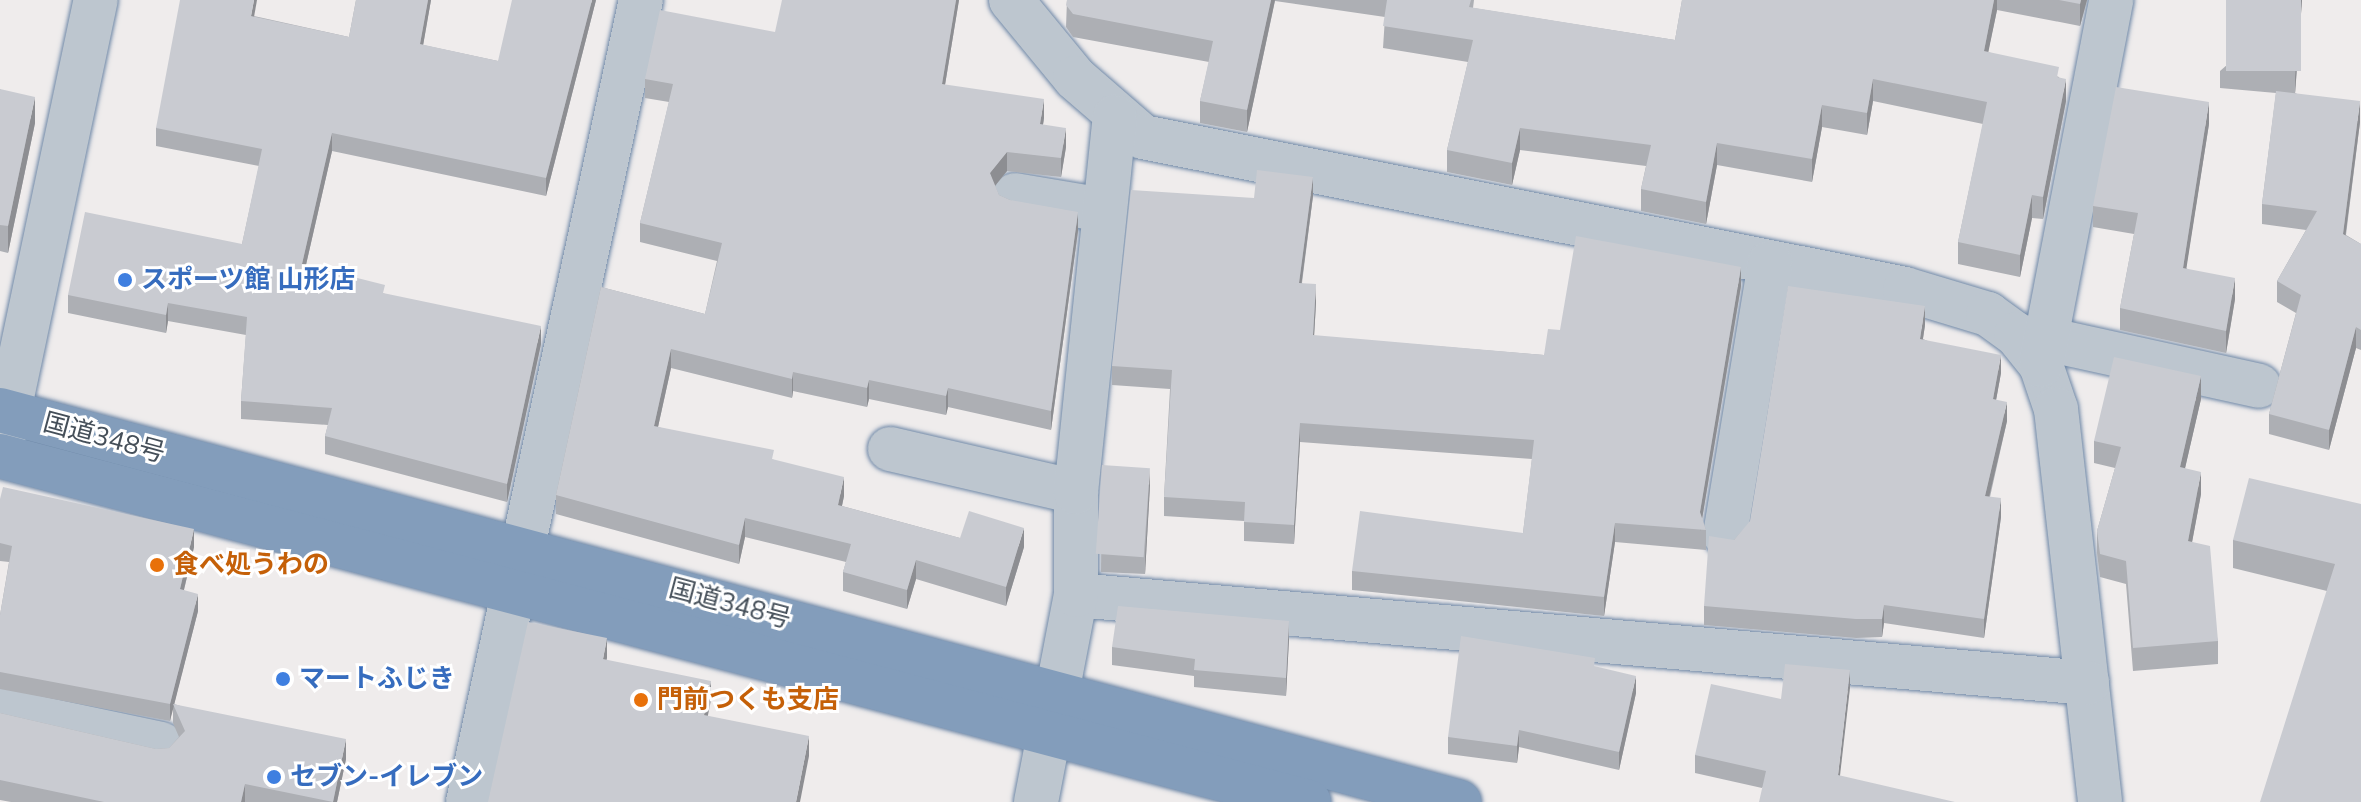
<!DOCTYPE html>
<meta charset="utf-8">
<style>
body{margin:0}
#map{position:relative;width:2361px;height:802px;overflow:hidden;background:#efecec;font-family:"Nunito Sans","Noto Sans JP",sans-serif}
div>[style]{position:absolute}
.roads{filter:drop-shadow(0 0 2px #6f88a7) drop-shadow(0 0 2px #6f88a7)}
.minor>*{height:44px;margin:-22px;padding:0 22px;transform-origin:22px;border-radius:22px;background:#bdc6cf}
.highway>*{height:44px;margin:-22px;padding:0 22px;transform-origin:22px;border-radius:22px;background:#839dbb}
.wall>*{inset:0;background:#adafb4}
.shaded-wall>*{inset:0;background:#8d8e92}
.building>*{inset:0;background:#c9cbd1;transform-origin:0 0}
.dots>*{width:22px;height:22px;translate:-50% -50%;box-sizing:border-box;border:4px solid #fff;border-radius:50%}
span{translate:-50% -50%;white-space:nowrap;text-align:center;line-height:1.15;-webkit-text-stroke:6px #fff;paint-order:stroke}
.shop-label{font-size:26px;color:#366cbe;font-weight:700}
.left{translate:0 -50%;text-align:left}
.street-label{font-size:26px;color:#454f59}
.food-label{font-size:26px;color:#c56008;font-weight:700}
</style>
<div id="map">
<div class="roads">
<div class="minor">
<i style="left:1011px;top:0;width:101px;rotate:50.6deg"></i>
<i style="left:1075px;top:78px;width:90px;rotate:40.9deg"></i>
<i style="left:1143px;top:137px;width:777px;rotate:11.28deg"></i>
<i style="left:1905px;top:289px;width:87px;rotate:16.8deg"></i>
<i style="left:1988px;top:314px;width:34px;rotate:36deg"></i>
<i style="left:2016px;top:334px;width:40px;rotate:51deg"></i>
<i style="left:2041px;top:365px;width:46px;rotate:71.2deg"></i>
<i style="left:2056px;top:409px;width:395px;rotate:83.6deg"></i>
<i style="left:1015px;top:195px;width:90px;rotate:9.6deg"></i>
<i style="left:2046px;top:339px;width:218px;rotate:12.4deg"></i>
<i style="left:2041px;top:365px;width:372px;rotate:-79.1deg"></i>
<i style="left:890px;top:449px;width:191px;rotate:13deg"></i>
<i style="left:0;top:454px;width:464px;rotate:-78.1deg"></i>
<i style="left:1725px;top:535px;width:276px;rotate:-80.6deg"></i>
<i style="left:1076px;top:595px;width:1015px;rotate:4.97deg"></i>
<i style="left:0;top:710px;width:165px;rotate:11.9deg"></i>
<i style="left:468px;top:802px;width:820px;rotate:-77.83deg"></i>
<i style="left:1036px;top:802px;width:211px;rotate:-79.1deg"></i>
<i style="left:1076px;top:595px;width:103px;rotate:-90deg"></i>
<i style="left:1076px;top:492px;width:377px;rotate:-84.1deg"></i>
</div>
<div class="highway">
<i style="left:0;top:410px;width:1511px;rotate:15.04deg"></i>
<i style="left:0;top:456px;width:1354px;rotate:14.81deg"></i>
</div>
</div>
<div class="wall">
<i style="clip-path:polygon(356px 0,431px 0,423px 45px,498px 61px,596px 0,546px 196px,332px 151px,306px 265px,385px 294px,541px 344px,507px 502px,325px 454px,325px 436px,328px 425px,241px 419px,241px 401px,246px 335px,168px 321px,166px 333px,68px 313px,68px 295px,242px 244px,259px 166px,156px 146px,156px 128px,254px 16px,349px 37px)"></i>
<i style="clip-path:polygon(959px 0,945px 85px,1044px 118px,1043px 125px,1066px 147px,1061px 177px,1007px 171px,995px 186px,999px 195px,1078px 231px,1051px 430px,948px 407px,946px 415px,869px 399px,867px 407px,793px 391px,792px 398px,671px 368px,658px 427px,774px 460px,844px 496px,842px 506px,960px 538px,1024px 547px,1006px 606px,916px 579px,907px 609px,843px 591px,843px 572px,846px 562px,745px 537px,739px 564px,556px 514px,556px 495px,601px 287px,705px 314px,717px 261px,640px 242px,640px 223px,669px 102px,645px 98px,645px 79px,775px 32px)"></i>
<i style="clip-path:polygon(1067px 0,1474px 0,1473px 8px,1675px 40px,1682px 0,2087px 0,2080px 26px,1997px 10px,1988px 52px,2059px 77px,2066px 101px,2043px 219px,2032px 218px,2020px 277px,1958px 264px,1958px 242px,1983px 124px,1873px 101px,1867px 135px,1822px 127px,1812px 182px,1717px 165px,1706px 224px,1641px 211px,1641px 189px,1646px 166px,1520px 150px,1512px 185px,1447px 172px,1447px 150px,1468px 62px,1383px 48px,1385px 17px,1275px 1px,1247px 132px,1200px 123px,1200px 101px,1209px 62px,1073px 37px,1066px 27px)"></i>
<i style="clip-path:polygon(2302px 0,2295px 93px,2360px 122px,2346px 235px,2361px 244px,2361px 350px,2356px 348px,2329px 450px,2269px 434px,2269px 414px,2296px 313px,2277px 302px,2277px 281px,2306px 230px,2262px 224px,2262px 204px,2276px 93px,2220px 88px,2220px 71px)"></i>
<i style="clip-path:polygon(0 89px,35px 123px,8px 253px,0 251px)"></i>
<i style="clip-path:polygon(2209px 124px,2186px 268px,2235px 299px,2226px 353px,2120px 330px,2120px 308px,2134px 234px,2093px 227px,2093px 206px)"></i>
<i style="clip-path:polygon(1313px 196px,1302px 283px,1316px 303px,1314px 336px,1544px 355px,1560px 330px,1741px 286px,1702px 519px,1706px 530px,1706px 550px,1615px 542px,1604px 616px,1352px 590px,1352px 571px,1523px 533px,1532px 459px,1300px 442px,1294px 544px,1244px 541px,1244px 521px,1164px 516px,1164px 497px,1170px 389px,1112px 385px,1112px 366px,1254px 198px)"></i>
<i style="clip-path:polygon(1925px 325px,1923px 339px,2001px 373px,1996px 400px,2007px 421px,1990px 497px,2001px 517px,1984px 638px,1884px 623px,1882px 637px,1856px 638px,1704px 625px,1704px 606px,1734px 540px)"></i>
<i style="clip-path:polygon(2201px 399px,2185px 468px,2201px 494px,2192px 542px,2218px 641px,2218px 664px,2133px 671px,2126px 584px,2100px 577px,2097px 553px,2097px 531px,2115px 468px,2094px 463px,2094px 441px)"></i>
<i style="clip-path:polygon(1102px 465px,1150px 485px,1145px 574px,1101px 572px)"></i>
<i style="clip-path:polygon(0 499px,194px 547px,184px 590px,198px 611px,174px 704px,346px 759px,337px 802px,11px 802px,0 800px,0 713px,156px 749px,169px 748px,179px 737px,173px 723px,173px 706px,170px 721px,0 689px,0 615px,9px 562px,0 561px)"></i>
<i style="clip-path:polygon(2361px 504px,2327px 591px,2233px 568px,2233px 540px)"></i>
<i style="clip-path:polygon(1289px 639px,1286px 696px,1194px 687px,1194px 676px,1112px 665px,1112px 647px)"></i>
<i style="clip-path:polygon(1595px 667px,1636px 693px,1619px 770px,1519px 747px,1517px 763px,1448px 754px,1448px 737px)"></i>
<i style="clip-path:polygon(1850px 688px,1762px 788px,1695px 773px,1695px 755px,1781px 699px)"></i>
</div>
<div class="shaded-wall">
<i style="clip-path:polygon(254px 0,257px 0,251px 34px,251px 16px)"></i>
<i style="clip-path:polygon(428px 0,431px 0,420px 63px,420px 44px)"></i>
<i style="clip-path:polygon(592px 0,596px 0,546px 196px,546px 178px)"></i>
<i style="clip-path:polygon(956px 0,959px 0,942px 103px,942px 84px)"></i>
<i style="clip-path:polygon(1271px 0,1275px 0,1247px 132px,1247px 110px)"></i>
<i style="clip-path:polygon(1994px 0,1997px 0,1997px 10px,1984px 73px,1984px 51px)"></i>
<i style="clip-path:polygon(2081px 0,2087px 0,2080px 26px,2080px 4px)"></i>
<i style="clip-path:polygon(2301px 0,2302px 0,2295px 94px,2295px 77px)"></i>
<i style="clip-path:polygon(1873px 79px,1873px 101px,1867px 135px,1867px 113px)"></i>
<i style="clip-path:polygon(2066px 79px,2066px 101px,2043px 219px,2043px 197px)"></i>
<i style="clip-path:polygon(35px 97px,35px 123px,8px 253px,8px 226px)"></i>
<i style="clip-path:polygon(1044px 99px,1044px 118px,1040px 143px,1040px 124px)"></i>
<i style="clip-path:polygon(2360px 101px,2360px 122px,2343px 254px,2343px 234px)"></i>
<i style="clip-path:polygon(2209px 102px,2209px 124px,2183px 290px,2183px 268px)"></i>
<i style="clip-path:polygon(1822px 105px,1822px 127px,1812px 182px,1812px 159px)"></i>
<i style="clip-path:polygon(1066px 128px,1066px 147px,1061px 177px,1061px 158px)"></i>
<i style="clip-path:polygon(1520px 128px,1520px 150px,1512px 185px,1512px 163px)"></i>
<i style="clip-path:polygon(332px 133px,332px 151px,302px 282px,302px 264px)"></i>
<i style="clip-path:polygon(1717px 143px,1717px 165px,1706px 224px,1706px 202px)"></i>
<i style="clip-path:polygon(1007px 152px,1007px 171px,990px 192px,990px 173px)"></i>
<i style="clip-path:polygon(1313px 177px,1313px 196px,1299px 302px,1299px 283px)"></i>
<i style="clip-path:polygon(2032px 195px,2032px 218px,2020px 277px,2020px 255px)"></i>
<i style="clip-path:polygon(1078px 212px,1078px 231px,1051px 430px,1051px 411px)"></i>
<i style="clip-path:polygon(1741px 267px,1741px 286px,1700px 531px,1700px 512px)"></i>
<i style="clip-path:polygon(2235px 278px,2235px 299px,2226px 353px,2226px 331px)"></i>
<i style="clip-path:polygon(1316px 284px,1316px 303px,1313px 355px,1313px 335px)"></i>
<i style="clip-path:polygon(168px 303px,168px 321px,166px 333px,166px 315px)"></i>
<i style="clip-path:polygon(1925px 306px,1925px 325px,1920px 357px,1920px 339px)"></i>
<i style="clip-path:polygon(541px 326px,541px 344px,507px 502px,507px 484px)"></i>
<i style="clip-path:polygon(2356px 327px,2356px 348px,2329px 450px,2329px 430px)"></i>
<i style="clip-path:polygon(671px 349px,671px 368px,654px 445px,654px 426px)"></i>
<i style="clip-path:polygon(2001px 355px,2001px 373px,1993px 417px,1993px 399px)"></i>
<i style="clip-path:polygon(793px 372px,793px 391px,792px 398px,792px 379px)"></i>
<i style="clip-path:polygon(2201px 376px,2201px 399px,2180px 490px,2180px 467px)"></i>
<i style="clip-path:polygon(869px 380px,869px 399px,867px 407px,867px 388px)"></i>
<i style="clip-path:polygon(948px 388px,948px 407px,946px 415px,946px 396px)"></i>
<i style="clip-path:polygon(2007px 402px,2007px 421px,1985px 514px,1985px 496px)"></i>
<i style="clip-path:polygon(1300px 423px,1300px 442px,1294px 544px,1294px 525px)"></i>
<i style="clip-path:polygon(1150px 468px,1150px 485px,1145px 574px,1145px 557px)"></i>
<i style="clip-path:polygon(2201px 472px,2201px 494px,2188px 564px,2188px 541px)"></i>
<i style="clip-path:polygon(844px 477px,844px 496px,838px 524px,838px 505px)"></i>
<i style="clip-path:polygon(2001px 498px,2001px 517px,1984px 638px,1984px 619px)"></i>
<i style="clip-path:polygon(745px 518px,745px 537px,739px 564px,739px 545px)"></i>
<i style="clip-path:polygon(1615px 523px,1615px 542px,1604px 616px,1604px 597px)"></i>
<i style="clip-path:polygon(1024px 528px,1024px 547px,1006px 606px,1006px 587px)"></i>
<i style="clip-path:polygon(194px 529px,194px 547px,180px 606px,180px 589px)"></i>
<i style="clip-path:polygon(916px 560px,916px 579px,907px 609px,907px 590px)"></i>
<i style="clip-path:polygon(198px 594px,198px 611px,170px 721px,170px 704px)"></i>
<i style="clip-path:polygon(1884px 605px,1884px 623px,1882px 637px,1882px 619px)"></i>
<i style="clip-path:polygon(1289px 621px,1289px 639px,1286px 696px,1286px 678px)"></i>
<i style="clip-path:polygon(607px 638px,607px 658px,603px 679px,603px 659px)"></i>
<i style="clip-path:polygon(1850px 670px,1850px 688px,1838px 793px,1838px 775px)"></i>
<i style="clip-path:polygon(1636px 676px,1636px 693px,1619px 770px,1619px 752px)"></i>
<i style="clip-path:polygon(711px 681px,711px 700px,704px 735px,704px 715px)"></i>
<i style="clip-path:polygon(1519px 730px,1519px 747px,1517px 763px,1517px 746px)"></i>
<i style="clip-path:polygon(809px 736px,809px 756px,800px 802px,796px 802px)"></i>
<i style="clip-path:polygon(346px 739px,346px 759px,337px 802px,333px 802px)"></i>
<i style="clip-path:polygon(245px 784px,245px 802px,241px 802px)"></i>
</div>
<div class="building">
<i style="clip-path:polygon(180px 0,254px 0,251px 16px,349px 37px,356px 0,428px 0,420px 44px,498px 61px,512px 0,592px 0,546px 178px,332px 133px,302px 264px,385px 285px,383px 293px,541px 326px,507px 484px,325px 436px,332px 408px,241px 401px,247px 317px,168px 303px,166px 315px,68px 295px,85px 212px,242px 244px,262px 149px,156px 128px)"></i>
<i style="clip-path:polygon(782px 0,956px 0,942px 84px,1044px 99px,1040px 124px,1066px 128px,1061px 158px,1007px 152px,990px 173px,999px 195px,1010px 200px,1078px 212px,1051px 411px,948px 388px,946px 396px,869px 380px,867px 388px,793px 372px,792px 379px,671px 349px,654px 426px,774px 450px,772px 459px,844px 477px,838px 505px,960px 538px,969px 511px,1024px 528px,1006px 587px,916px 560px,907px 590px,843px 572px,851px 544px,745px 518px,739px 545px,556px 495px,601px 287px,705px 314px,722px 243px,640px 223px,673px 84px,645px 79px,660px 10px,775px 32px)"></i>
<i style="clip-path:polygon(1067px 0,1271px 0,1247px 110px,1200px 101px,1213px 41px,1073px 14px,1066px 5px)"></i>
<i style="clip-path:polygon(1387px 0,1471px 0,1469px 7px,1675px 40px,1682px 0,1994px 0,1984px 51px,2059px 67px,2057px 77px,2066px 79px,2043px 197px,2032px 195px,2020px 255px,1958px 242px,1987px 102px,1873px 79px,1867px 113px,1822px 105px,1812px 159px,1717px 143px,1706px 202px,1641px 189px,1651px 145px,1520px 128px,1512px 163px,1447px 150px,1473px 40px,1383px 26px)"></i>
<i style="clip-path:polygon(2059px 0,2081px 0,2080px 4px)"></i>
<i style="left:2226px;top:0;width:75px;height:71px"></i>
<i style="clip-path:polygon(2116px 87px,2209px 102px,2183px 268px,2235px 278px,2226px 331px,2120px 308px,2138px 213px,2093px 206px)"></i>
<i style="clip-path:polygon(0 89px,35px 97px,8px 226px,0 225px)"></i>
<i style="clip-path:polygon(2276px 91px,2360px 101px,2343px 234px,2361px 244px,2361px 330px,2356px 327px,2329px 430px,2269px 414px,2301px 295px,2277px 281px,2317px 211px,2262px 204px)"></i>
<i style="clip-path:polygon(1257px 170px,1313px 177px,1299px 283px,1316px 284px,1313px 335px,1544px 355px,1548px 329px,1560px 330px,1576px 236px,1741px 267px,1700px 512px,1706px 530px,1615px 523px,1604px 597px,1352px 571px,1360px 511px,1523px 533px,1534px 440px,1300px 423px,1294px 525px,1244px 522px,1245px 502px,1164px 497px,1172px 370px,1112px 366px,1131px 190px,1254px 198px)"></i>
<i style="clip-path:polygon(1788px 286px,1925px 306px,1920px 339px,2001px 355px,1993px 399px,2007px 402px,1985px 496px,2001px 498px,1984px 619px,1884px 605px,1882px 619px,1856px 619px,1704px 606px,1709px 536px,1734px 540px,1750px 521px)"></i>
<i style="clip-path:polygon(2114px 357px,2201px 376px,2180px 467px,2201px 472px,2188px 541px,2210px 546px,2218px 641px,2133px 648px,2126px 561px,2100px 554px,2097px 531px,2121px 447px,2094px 441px)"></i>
<i style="left:1102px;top:465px;width:48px;height:89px;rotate:4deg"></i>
<i style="clip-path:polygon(2249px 478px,2361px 504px,2361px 802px,2260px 802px,2335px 564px,2233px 540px)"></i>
<i style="clip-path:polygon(3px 487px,194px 529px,180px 589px,198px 594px,170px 704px,0 672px,0 615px,12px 546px,0 543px,0 499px)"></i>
<i style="clip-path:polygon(1118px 606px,1289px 621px,1286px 678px,1194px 670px,1195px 659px,1112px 647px)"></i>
<i style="clip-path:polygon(528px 622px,607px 638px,603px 659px,711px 681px,704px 715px,809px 736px,796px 802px,488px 802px)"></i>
<i style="clip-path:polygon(1461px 636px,1595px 658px,1594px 666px,1636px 676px,1619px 752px,1519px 730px,1517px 746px,1448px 737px)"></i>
<i style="clip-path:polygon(1785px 664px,1850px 670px,1838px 775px,1955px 802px,1759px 802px,1766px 771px,1695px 755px,1711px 684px,1781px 699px)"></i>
<i style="clip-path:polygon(173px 704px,346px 739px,333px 802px,245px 784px,241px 802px,104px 802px,0 780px,0 713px,156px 749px,169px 748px,185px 731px)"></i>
</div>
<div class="dots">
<i style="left:125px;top:280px;background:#3f7fe0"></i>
<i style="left:157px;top:565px;background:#e8710a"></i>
<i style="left:283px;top:679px;background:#3f7fe0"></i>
<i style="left:641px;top:700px;background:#e8710a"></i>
<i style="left:274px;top:777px;background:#3f7fe0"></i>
</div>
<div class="shop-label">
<span class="left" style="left:141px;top:280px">スポーツ館 山形店</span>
<span class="left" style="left:299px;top:679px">マートふじき</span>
<span class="left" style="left:290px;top:777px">セブン-イレブン</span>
</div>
<div class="street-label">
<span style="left:104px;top:438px;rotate:15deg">国道348号</span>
<span style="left:730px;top:604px;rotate:15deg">国道348号</span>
</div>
<div class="food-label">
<span class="left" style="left:173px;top:565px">食べ処うわの</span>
<span class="left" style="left:657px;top:700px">門前つくも支店</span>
</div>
</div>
